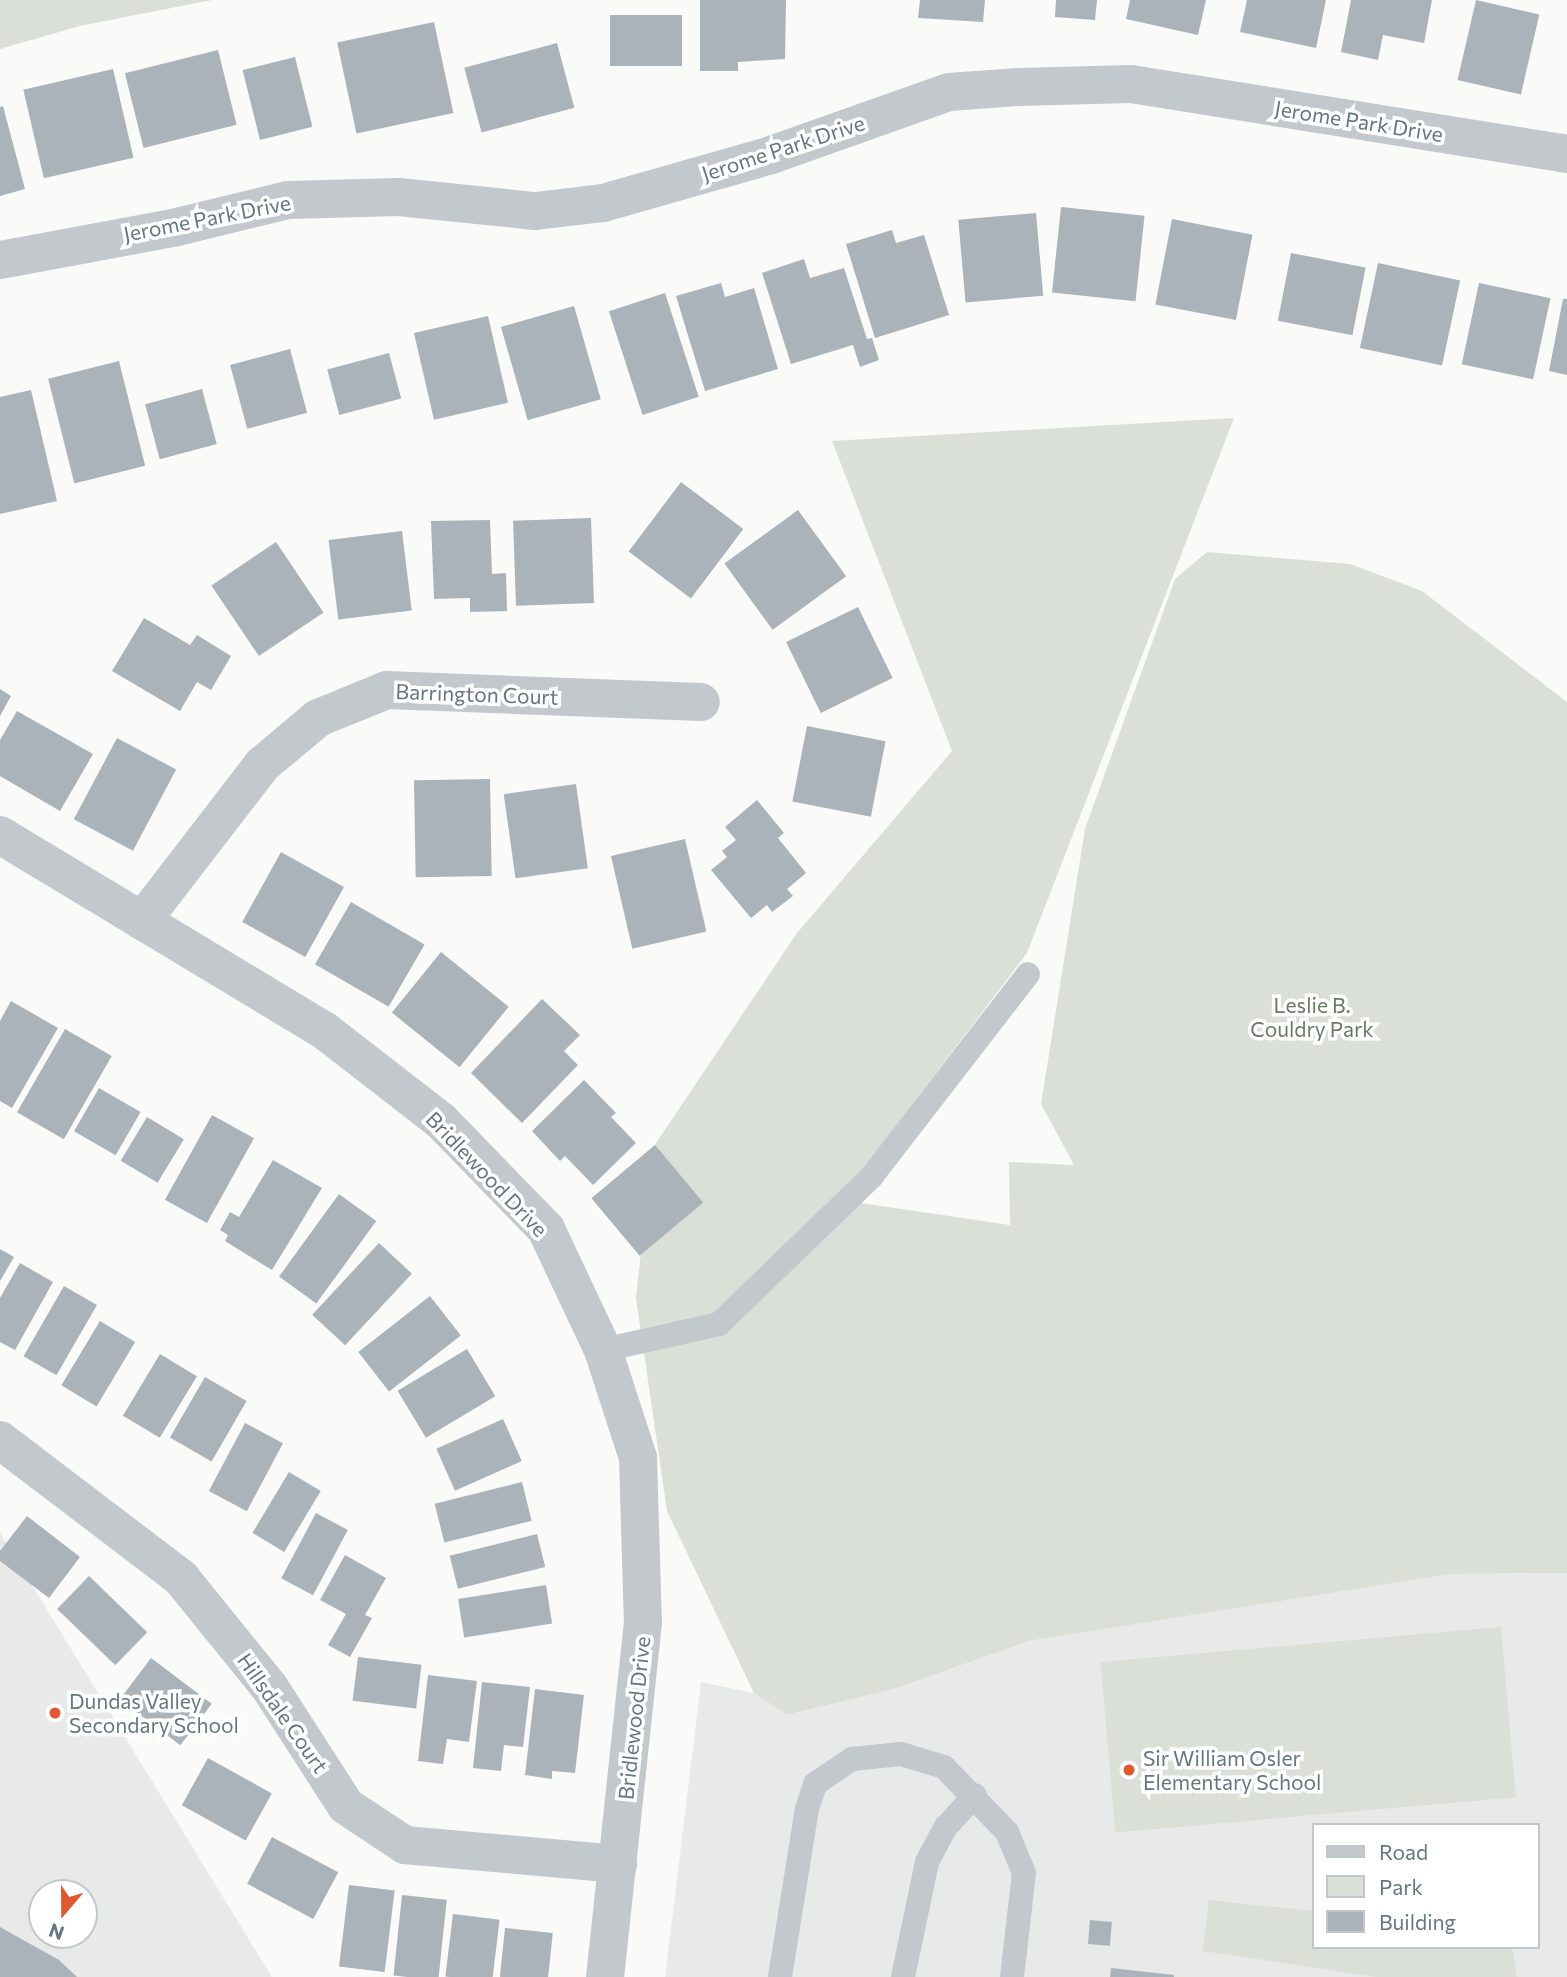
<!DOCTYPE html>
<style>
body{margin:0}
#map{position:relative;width:1567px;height:1977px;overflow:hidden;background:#fafaf8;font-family:Commissioner,sans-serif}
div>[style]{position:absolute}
.built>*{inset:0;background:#e8e9e9}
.green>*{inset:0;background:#dadfd7;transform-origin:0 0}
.building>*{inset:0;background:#aab3b9;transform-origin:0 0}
.service>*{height:24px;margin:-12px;padding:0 12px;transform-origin:12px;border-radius:12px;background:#c3c8cc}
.minor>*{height:38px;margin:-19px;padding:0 19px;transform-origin:19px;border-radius:19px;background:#c3c8cc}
.dots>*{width:19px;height:19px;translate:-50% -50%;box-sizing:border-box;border:4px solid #fff;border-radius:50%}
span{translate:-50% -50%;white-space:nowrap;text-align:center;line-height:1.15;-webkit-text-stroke:7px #fff;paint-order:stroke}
.street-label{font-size:21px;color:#657683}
.park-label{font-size:21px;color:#687a64}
.poi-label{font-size:21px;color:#657683}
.left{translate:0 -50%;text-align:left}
.legend{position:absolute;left:1312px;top:1823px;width:228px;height:126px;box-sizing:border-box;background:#fff;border:2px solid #c1c8cd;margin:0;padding:9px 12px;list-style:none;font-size:21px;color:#657683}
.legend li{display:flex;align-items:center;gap:14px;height:35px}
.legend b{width:35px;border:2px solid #c1c8cd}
.north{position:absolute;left:28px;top:1879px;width:70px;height:70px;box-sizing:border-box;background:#fff;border:2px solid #c1c8cd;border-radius:50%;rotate:200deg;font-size:19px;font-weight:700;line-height:28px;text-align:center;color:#657683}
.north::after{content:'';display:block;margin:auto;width:24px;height:32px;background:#e4572e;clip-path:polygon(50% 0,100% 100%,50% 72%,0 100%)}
</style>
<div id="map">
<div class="built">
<i style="clip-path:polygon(evenodd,0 1533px,272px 1977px,0 1977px,0 1533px,42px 1893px,84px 1893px,84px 1935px,42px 1935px,42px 1893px)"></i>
<i style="clip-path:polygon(evenodd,1567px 1573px,1567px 1977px,665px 1977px,701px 1682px,754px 1693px,788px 1715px,894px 1689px,1029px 1641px,1451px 1574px,1567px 1573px,1313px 1825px,1537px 1825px,1537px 1947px,1313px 1947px,1313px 1825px)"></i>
</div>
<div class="green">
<i style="clip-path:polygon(0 0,212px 0,80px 26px,0 49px)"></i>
<i style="clip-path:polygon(1234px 418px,1027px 953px,840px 1200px,1010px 1225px,1009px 1162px,1074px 1165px,1041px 1104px,1085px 829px,1175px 579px,1207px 552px,1350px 564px,1422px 591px,1567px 702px,1567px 1573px,1451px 1574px,1029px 1641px,894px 1689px,787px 1715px,754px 1693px,667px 1511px,636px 1298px,652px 1149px,797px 933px,952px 751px,832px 441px)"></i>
<i style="left:1501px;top:1627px;width:171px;height:402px;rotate:85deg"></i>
<i style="clip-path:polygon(1209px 1900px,1313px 1911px,1313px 1947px,1512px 1947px,1517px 1977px,1376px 1977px,1203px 1951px)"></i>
</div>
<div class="building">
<i style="clip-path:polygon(700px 0,786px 0,785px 59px,738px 62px,738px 71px,700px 71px)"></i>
<i style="clip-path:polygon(920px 0,985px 0,983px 22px,918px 18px)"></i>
<i style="clip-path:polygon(1056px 0,1097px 0,1095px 20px,1055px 17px)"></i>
<i style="clip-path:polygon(1130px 0,1206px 0,1198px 35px,1126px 19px)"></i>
<i style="clip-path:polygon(1247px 0,1326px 0,1316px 48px,1240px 32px)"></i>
<i style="clip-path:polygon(1351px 0,1432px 0,1424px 43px,1383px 35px,1378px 60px,1341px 52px)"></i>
<i style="left:1476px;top:0;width:65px;height:82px;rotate:13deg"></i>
<i style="left:682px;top:15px;width:51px;height:72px;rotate:90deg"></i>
<i style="left:434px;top:22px;width:93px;height:99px;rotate:78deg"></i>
<i style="left:557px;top:43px;width:67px;height:96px;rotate:75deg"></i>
<i style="left:218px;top:50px;width:77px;height:96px;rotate:76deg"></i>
<i style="left:295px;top:57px;width:72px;height:54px;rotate:76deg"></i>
<i style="left:113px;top:69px;width:91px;height:92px;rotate:77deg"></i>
<i style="clip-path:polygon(3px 106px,25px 189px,0 196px,0 107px)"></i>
<i style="left:1061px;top:207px;width:84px;height:86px;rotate:6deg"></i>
<i style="left:1036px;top:213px;width:83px;height:78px;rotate:85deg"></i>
<i style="left:1172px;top:219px;width:82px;height:87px;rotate:11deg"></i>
<i style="clip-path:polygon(892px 230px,896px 243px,924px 235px,949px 315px,875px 338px,846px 244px)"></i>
<i style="left:1291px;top:253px;width:76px;height:69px;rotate:11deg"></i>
<i style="clip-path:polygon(804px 259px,810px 278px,844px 268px,867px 339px,872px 338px,879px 360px,860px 367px,853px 345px,791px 364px,762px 273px)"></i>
<i style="left:1378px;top:263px;width:84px;height:87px;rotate:12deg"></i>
<i style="clip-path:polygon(721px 283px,725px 297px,754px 288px,778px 369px,705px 391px,676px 296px)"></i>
<i style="left:1479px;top:283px;width:73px;height:83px;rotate:12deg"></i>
<i style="left:665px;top:293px;width:109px;height:59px;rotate:72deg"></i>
<i style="clip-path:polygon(1563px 299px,1567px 299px,1567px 375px,1549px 371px)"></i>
<i style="left:574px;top:306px;width:97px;height:76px;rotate:74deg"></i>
<i style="left:488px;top:316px;width:89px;height:76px;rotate:77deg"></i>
<i style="left:290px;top:349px;width:66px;height:62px;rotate:75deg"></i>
<i style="left:389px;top:353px;width:47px;height:64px;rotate:75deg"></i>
<i style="left:119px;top:361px;width:108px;height:73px;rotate:76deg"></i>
<i style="left:202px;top:389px;width:57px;height:59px;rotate:75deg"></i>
<i style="clip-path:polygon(31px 390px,57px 501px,0 514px,0 397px)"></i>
<i style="left:681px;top:482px;width:78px;height:87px;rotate:37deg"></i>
<i style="left:798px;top:510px;width:82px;height:91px;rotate:54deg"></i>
<i style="left:591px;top:518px;width:85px;height:78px;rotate:88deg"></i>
<i style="clip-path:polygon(490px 520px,492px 574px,506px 573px,507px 611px,470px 612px,470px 598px,434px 599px,431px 521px)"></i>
<i style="left:402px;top:531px;width:80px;height:74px;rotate:83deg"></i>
<i style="left:276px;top:542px;width:85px;height:78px;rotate:56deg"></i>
<i style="left:858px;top:607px;width:79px;height:80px;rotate:64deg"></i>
<i style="clip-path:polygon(144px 618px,190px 645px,197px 635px,231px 656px,211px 690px,197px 682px,180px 711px,112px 671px)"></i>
<i style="clip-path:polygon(0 689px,11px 696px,0 716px)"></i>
<i style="clip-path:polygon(17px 711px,93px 754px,60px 811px,0 776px,0 740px)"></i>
<i style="left:807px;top:726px;width:80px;height:77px;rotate:11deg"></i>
<i style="left:117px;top:738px;width:67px;height:92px;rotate:28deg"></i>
<i style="left:490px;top:779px;width:97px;height:76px;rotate:89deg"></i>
<i style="left:576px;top:784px;width:85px;height:73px;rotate:82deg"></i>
<i style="clip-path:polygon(757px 800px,784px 833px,778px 838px,806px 873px,787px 889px,793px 896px,772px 912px,767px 905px,751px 918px,711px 870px,727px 857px,722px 851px,736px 840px,725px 827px)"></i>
<i style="left:685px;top:839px;width:95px;height:76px;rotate:77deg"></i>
<i style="left:281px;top:852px;width:72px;height:80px;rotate:29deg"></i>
<i style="left:351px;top:902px;width:85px;height:72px;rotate:30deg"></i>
<i style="left:441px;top:952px;width:87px;height:78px;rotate:39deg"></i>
<i style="clip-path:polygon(542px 999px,580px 1035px,564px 1051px,578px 1065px,522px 1123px,471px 1073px)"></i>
<i style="clip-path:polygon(11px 1001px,58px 1028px,12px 1108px,0 1101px,0 1021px)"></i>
<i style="left:65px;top:1029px;width:54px;height:96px;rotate:30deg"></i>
<i style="clip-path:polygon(584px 1080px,616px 1113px,611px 1117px,636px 1143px,593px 1185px,565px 1156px,560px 1161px,532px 1131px)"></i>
<i style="left:99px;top:1088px;width:48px;height:50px;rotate:30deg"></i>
<i style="left:212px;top:1115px;width:48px;height:97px;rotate:29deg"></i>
<i style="left:147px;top:1117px;width:43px;height:51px;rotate:31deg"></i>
<i style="left:655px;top:1145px;width:75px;height:83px;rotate:50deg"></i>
<i style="clip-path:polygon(273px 1160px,322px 1188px,272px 1270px,225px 1241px,228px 1235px,220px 1230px,230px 1212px,239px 1217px)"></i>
<i style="left:339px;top:1194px;width:46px;height:102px;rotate:36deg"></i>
<i style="left:379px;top:1243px;width:45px;height:98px;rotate:43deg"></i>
<i style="clip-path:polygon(0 1249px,14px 1257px,0 1281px)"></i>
<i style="clip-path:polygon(20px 1263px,53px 1282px,15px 1350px,0 1342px,0 1298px)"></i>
<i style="left:64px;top:1286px;width:38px;height:81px;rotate:30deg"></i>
<i style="left:430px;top:1296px;width:50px;height:91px;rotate:52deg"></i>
<i style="left:100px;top:1321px;width:41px;height:75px;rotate:31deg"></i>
<i style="left:467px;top:1349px;width:55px;height:81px;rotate:59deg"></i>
<i style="left:160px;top:1354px;width:43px;height:72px;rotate:31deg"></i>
<i style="left:205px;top:1377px;width:48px;height:70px;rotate:30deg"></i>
<i style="left:503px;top:1419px;width:46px;height:73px;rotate:66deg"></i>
<i style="left:245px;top:1423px;width:43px;height:77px;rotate:28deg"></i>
<i style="left:289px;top:1472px;width:37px;height:71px;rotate:31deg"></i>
<i style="left:522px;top:1482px;width:40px;height:90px;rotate:76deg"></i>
<i style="left:316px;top:1513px;width:36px;height:74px;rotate:28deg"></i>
<i style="clip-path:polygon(27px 1516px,80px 1557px,49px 1598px,0 1561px,0 1551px)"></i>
<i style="left:537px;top:1534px;width:34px;height:90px;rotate:76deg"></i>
<i style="clip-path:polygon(345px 1555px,386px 1578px,365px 1615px,372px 1618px,350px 1657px,328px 1645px,346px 1614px,320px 1600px)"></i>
<i style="left:89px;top:1576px;width:81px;height:46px;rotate:44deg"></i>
<i style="left:546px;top:1585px;width:39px;height:89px;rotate:81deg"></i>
<i style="left:358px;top:1657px;width:64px;height:44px;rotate:7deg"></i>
<i style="left:151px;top:1658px;width:76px;height:52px;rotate:37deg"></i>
<i style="clip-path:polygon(428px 1675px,477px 1681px,469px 1742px,447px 1739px,443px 1764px,418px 1761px)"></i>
<i style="clip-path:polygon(482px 1682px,530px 1687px,523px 1747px,504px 1745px,501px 1771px,473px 1768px)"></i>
<i style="clip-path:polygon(535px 1689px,584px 1695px,575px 1773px,552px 1771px,552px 1779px,525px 1775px)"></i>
<i style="left:208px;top:1758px;width:73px;height:54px;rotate:29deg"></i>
<i style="left:272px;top:1837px;width:75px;height:53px;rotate:28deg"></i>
<i style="left:349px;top:1885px;width:46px;height:82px;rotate:7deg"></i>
<i style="left:402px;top:1895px;width:45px;height:81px;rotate:6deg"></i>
<i style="left:453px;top:1914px;width:47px;height:63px;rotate:7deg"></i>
<i style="left:1090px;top:1920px;width:22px;height:24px;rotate:5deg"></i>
<i style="clip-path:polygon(0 1927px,59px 1960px,77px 1977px,0 1977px)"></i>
<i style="left:505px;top:1928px;width:48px;height:49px;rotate:6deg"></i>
<i style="clip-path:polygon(1111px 1968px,1174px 1975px,1174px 1977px,1110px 1977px)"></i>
</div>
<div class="service">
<i style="left:603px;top:1350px;width:119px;rotate:-12.6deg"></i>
<i style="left:719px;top:1324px;width:213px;rotate:-44deg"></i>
<i style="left:872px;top:1176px;width:255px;rotate:-52.3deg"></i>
<i style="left:780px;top:1977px;width:170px;rotate:-80.9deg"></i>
<i style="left:807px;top:1809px;width:26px;rotate:-72deg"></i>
<i style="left:815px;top:1784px;width:45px;rotate:-34deg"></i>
<i style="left:852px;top:1759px;width:49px;rotate:-5.8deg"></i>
<i style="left:901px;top:1754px;width:45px;rotate:16.8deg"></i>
<i style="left:944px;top:1767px;width:91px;rotate:45.9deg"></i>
<i style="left:1007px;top:1832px;width:44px;rotate:67.5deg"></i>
<i style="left:1024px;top:1873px;width:105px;rotate:96.6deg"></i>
<i style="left:903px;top:1977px;width:117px;rotate:-78.2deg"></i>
<i style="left:927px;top:1862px;width:40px;rotate:-62deg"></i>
<i style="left:946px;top:1827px;width:43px;rotate:-47.8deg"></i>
</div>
<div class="minor">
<i style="left:0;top:260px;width:176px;rotate:-10.5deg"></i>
<i style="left:173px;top:228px;width:118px;rotate:-13.7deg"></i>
<i style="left:288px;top:200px;width:111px;rotate:-1.5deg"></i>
<i style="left:399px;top:197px;width:137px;rotate:5.9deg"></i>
<i style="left:535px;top:211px;width:68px;rotate:-6.7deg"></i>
<i style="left:603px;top:203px;width:175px;rotate:-15.9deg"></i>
<i style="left:771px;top:155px;width:189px;rotate:-19.5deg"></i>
<i style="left:949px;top:92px;width:70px;rotate:-4.1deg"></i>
<i style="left:1019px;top:87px;width:112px;rotate:-1.5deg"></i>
<i style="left:1131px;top:84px;width:442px;rotate:9.1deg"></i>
<i style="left:0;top:835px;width:380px;rotate:31.1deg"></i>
<i style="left:325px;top:1031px;width:147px;rotate:37.8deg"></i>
<i style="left:441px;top:1121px;width:151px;rotate:45.8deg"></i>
<i style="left:546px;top:1229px;width:134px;rotate:64.8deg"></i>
<i style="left:603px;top:1350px;width:114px;rotate:72deg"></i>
<i style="left:638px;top:1458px;width:164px;rotate:88.3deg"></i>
<i style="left:643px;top:1622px;width:357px;rotate:96.1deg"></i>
<i style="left:142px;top:921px;width:197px;rotate:-52.4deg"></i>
<i style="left:262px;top:765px;width:73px;rotate:-40deg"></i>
<i style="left:318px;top:718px;width:74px;rotate:-22.1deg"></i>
<i style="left:387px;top:690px;width:314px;rotate:2.2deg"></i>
<i style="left:0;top:1440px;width:228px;rotate:37.3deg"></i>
<i style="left:181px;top:1578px;width:141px;rotate:51deg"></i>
<i style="left:270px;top:1688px;width:140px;rotate:57.2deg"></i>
<i style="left:346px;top:1806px;width:71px;rotate:33.5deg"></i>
<i style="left:405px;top:1845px;width:214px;rotate:5.1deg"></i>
</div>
<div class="dots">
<i style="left:55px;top:1713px;background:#e4572e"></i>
<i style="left:1129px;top:1770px;background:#e4572e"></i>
</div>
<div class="street-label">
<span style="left:1359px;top:121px;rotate:9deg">Jerome Park Drive</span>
<span style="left:783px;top:148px;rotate:-18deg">Jerome Park Drive</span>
<span style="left:207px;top:218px;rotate:-11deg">Jerome Park Drive</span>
<span style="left:477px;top:694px;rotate:2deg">Barrington Court</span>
<span style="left:487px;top:1174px;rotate:46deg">Bridlewood Drive</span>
<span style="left:283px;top:1713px;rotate:55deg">Hillsdale Court</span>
<span style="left:634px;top:1718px;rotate:-84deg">Bridlewood Drive</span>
</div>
<div class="park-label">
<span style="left:1312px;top:1017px">Leslie B.<br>Couldry Park</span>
</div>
<div class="poi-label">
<span class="left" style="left:69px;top:1713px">Dundas Valley<br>Secondary School</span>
<span class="left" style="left:1143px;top:1770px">Sir William Osler<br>Elementary School</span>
</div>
<ul class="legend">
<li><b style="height:9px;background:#c3c8cc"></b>Road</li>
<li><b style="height:19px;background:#dadfd7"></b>Park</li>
<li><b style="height:19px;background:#aab3b9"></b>Building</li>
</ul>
<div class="north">N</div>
</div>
